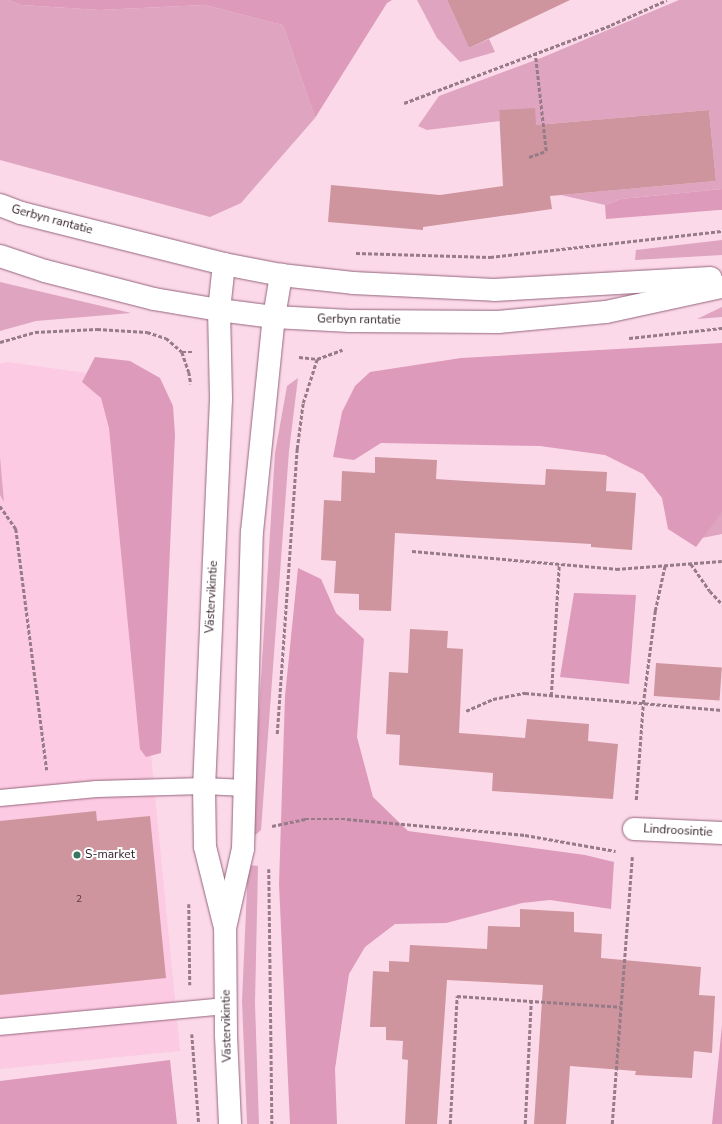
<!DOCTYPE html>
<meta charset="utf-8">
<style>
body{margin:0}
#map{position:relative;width:722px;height:1124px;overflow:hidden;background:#fbd9e9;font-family:"Nunito Sans",sans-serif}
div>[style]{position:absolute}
.built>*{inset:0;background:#fccae2}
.green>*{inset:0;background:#dea4c0}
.forest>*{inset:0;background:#dd9abb}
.building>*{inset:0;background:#ce959e;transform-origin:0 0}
.path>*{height:2.5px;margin-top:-1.25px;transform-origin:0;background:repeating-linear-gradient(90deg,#977b88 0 4px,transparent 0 6px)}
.roads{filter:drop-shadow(0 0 1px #95657c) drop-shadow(0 0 1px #95657c)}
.lane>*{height:16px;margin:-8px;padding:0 8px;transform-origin:8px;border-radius:8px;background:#fff}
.street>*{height:22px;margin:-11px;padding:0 11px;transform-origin:11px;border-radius:11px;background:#fff}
.secondary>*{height:22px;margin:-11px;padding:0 11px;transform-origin:11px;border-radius:11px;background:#fff}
.dots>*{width:11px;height:11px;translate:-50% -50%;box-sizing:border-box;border:2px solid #fff;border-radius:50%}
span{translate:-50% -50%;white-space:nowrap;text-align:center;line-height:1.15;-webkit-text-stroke:4px #fff;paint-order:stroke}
.number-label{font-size:10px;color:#563942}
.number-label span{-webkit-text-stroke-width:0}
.street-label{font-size:12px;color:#2e1a24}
.poi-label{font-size:12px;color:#2e1a24}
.left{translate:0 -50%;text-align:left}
</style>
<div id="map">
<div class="built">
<i style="clip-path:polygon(8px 362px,114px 377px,180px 1051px,0 1069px,0 364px)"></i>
</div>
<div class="green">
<i style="clip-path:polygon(0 0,8px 0,21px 5px,99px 10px,204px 5px,283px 25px,315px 118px,241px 203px,210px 217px,0 160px)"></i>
<i style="clip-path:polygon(417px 0,447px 0,469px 48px,489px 39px,495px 52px,460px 62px,437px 38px)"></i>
<i style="clip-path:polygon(679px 0,722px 0,722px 189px,621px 199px,605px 205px,561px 195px,716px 181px,709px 110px,536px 125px,499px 110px,500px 121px,427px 130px,418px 126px,439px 96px,541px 58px)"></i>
<i style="clip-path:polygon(722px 240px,722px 255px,635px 260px,636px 250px)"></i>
<i style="clip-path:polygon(0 282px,131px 313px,36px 321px,0 331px)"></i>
<i style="clip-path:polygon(722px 307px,722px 317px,697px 319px)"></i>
<i style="clip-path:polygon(298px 378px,289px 451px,261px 830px,251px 839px,275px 453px,287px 386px)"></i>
<i style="clip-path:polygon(0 457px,4px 502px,0 495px)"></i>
<i style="clip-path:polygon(722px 512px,722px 534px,702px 538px,720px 513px)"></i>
<i style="clip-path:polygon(248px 865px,258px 866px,255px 1003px,259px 1124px,247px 1124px,242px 1001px)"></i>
</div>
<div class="forest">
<i style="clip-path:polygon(8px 0,392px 0,387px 3px,315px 118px,283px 25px,204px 5px,99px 10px,21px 5px)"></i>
<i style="clip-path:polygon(722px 189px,722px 210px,719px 210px,606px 219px,605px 205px,621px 199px)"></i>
<i style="clip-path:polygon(722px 343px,722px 512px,696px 547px,668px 529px,662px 498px,643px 474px,605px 455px,540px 446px,381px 443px,354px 460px,333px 457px,342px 412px,355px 386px,370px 372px,461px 358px)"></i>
<i style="clip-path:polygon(95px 357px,130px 361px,160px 378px,173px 406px,175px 435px,161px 753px,146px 757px,140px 749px,109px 428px,101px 398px,82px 382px)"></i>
<i style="clip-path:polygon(298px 568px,321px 579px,336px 613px,364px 639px,357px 737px,373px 797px,408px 831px,585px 855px,614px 862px,611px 909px,550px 900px,522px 903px,446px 923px,395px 924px,365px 947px,349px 974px,335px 1069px,337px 1124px,290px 1124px,279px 884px,285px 696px)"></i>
<i style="clip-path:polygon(574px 593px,636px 595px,629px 684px,560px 677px)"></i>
<i style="clip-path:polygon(722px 1025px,722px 1124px,712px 1124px)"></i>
<i style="clip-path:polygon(170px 1060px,177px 1124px,0 1124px,0 1081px)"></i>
</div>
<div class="building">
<i style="clip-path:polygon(447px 0,570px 0,469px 48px)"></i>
<i style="clip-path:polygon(535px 108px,536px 125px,709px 110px,716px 181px,550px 196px,552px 209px,423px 227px,423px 230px,328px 222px,331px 185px,440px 195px,503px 186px,499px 110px)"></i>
<i style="clip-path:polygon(375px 457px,437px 460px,436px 479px,466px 481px,545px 485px,546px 469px,607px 472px,606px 491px,636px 493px,632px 550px,591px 547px,591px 544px,395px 533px,391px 611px,359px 610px,359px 594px,334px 593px,336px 561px,321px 560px,324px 500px,341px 501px,342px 471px,375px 473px)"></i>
<i style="clip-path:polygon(410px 629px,448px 631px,447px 648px,463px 649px,459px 733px,525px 738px,527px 719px,589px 724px,588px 741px,618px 744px,613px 799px,492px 791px,493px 773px,399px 765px,400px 735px,386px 734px,389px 672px,408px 673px)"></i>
<i style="left:656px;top:663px;width:66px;height:33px;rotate:4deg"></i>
<i style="clip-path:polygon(96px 811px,97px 821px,150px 816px,166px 978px,0 995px,0 821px)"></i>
<i style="clip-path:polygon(520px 909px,574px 912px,574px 932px,602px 934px,601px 958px,701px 967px,699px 995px,715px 996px,712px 1053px,694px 1051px,692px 1078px,635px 1075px,636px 1071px,570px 1066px,566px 1124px,534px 1124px,543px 985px,447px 980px,437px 1124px,405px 1124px,408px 1060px,402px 1059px,403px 1041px,386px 1040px,386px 1027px,370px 1027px,373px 971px,389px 972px,389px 961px,409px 962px,410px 945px,487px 949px,488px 926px,520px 927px)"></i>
</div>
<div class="path">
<i style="left:404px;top:103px;width:221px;rotate:-20.6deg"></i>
<i style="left:611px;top:25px;width:61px;rotate:-24.1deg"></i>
<i style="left:529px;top:157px;width:18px;rotate:-19deg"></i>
<i style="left:546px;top:151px;width:99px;rotate:-96.4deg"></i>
<i style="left:356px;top:253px;width:134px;rotate:1.7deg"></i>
<i style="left:490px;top:257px;width:233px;rotate:-6.4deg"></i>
<i style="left:629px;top:338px;width:94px;rotate:-6.1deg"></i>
<i style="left:0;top:342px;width:36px;rotate:-16deg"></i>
<i style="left:35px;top:332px;width:62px;rotate:-2.8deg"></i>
<i style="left:97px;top:329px;width:50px;rotate:3.4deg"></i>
<i style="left:147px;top:332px;width:20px;rotate:18deg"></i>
<i style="left:166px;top:338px;width:21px;rotate:41deg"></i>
<i style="left:182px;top:352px;width:10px"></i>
<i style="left:182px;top:352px;width:21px;rotate:71deg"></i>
<i style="left:189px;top:372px;width:12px;rotate:81deg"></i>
<i style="left:299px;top:357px;width:18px;rotate:6deg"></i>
<i style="left:317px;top:359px;width:27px;rotate:-20deg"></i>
<i style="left:0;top:506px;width:28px;rotate:55deg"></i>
<i style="left:16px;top:529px;width:243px;rotate:82.7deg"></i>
<i style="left:412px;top:551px;width:205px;rotate:5deg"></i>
<i style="left:616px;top:569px;width:106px;rotate:-4.3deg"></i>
<i style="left:691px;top:564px;width:33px;rotate:55deg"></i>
<i style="left:710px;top:591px;width:18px;rotate:47deg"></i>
<i style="left:551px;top:696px;width:132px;rotate:-86.5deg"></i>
<i style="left:466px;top:711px;width:30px;rotate:-24deg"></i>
<i style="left:493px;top:699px;width:33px;rotate:-11deg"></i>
<i style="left:525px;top:693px;width:198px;rotate:4.9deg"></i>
<i style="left:277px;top:734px;width:286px;rotate:-86deg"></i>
<i style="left:297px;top:449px;width:46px;rotate:-82.6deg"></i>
<i style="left:303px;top:403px;width:46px;rotate:-72.3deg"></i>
<i style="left:636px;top:800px;width:96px;rotate:-85.8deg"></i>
<i style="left:643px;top:704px;width:94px;rotate:-82.6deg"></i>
<i style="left:655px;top:611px;width:47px;rotate:-77.7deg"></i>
<i style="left:272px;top:826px;width:34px;rotate:-12deg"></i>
<i style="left:305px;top:819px;width:42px"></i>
<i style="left:347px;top:819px;width:179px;rotate:5.1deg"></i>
<i style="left:525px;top:835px;width:92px;rotate:10deg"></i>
<i style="left:269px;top:869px;width:255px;rotate:89.3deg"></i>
<i style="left:189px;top:904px;width:81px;rotate:89.3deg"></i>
<i style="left:192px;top:1034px;width:90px;rotate:85.6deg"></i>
<i style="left:450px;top:1124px;width:128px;rotate:-86.9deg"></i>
<i style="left:457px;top:996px;width:164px;rotate:3.8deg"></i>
<i style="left:525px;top:1124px;width:123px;rotate:-87.2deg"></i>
<i style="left:612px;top:1124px;width:268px;rotate:-85.7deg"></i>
</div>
<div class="roads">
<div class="lane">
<i style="left:0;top:798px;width:97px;rotate:-5.3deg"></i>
<i style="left:97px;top:789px;width:107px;rotate:-1.6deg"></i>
<i style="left:204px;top:786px;width:41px;rotate:2.8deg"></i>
<i style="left:0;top:1027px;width:227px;rotate:-5.3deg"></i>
</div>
<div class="street">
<i style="left:634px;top:829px;width:88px;rotate:2.6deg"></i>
</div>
<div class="secondary">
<i style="left:0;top:205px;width:22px;rotate:21deg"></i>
<i style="left:21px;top:213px;width:209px;rotate:14.1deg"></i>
<i style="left:224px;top:264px;width:58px;rotate:10.9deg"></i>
<i style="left:281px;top:275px;width:72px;rotate:6.3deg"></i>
<i style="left:353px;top:283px;width:141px;rotate:2.8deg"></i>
<i style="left:494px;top:290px;width:217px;rotate:-3.2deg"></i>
<i style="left:0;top:256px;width:47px;rotate:18.4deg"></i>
<i style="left:45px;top:271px;width:113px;rotate:14.4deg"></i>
<i style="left:154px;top:299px;width:66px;rotate:9.6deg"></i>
<i style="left:219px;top:310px;width:55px;rotate:7.3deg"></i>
<i style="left:274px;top:317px;width:76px;rotate:3deg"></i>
<i style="left:350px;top:321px;width:148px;rotate:0.4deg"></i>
<i style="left:498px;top:322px;width:108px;rotate:-5.3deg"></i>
<i style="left:606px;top:312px;width:119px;rotate:-12.2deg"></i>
<i style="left:224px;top:264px;width:46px;rotate:96.2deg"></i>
<i style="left:219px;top:310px;width:89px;rotate:88.7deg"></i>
<i style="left:221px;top:399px;width:387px;rotate:92.5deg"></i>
<i style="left:204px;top:786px;width:61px;rotate:89.1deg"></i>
<i style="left:205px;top:847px;width:79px;rotate:76.1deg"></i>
<i style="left:230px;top:1124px;width:89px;rotate:-92.6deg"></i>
<i style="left:226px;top:1035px;width:107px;rotate:-90.5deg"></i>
<i style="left:225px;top:928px;width:81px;rotate:-77.2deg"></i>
<i style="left:243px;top:849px;width:317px;rotate:-88.4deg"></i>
<i style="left:252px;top:532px;width:216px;rotate:-84.2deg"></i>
<i style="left:274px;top:317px;width:43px;rotate:-80.5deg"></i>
</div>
</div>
<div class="dots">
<i style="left:77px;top:855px;background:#397560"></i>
</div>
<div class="number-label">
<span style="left:79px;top:900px">2</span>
</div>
<div class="street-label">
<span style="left:52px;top:220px;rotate:15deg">Gerbyn rantatie</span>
<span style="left:359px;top:320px;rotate:1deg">Gerbyn rantatie</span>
<span style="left:212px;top:597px;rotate:-87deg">Västervikintie</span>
<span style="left:678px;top:831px;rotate:3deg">Lindroosintie</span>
<span style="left:227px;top:1026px;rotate:-91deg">Västervikintie</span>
</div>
<div class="poi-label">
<span class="left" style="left:85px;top:855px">S-market</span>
</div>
</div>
